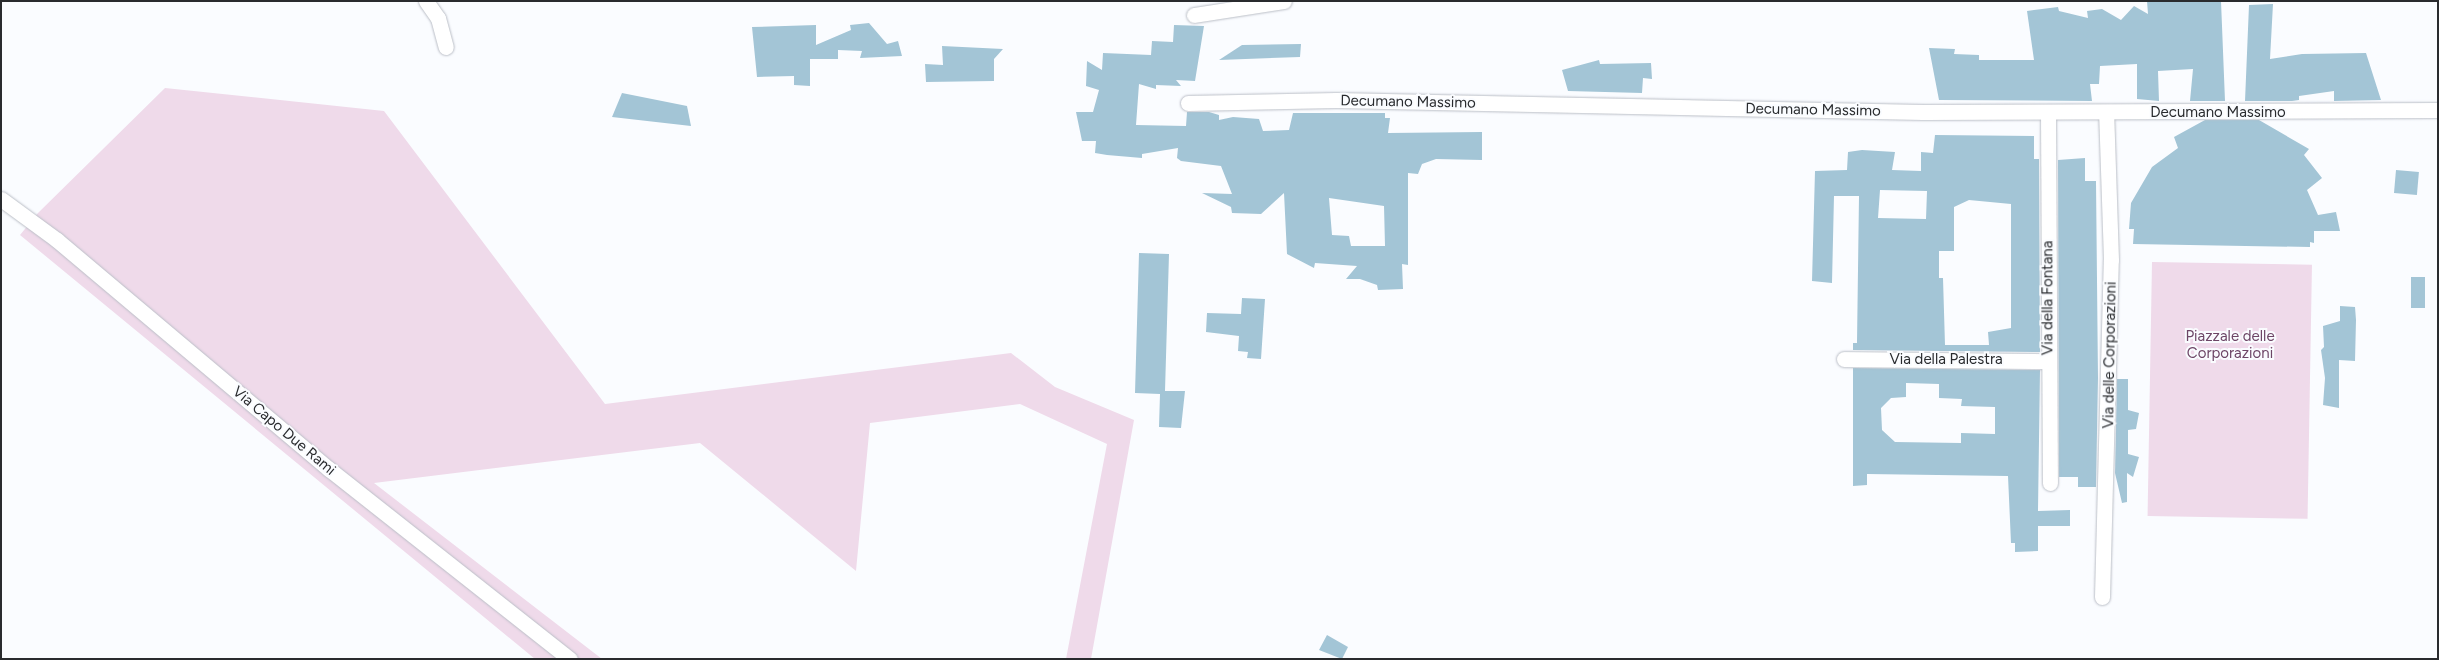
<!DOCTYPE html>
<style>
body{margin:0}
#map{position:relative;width:2439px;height:660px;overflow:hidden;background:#fafcff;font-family:Figtree,sans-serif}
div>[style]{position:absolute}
.green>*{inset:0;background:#efdaea;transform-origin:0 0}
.building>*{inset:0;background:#a3c5d6;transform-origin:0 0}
.roads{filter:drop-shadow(0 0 1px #bbbfc7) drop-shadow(0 0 1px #bbbfc7)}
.street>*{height:15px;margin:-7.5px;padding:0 7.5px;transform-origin:7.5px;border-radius:7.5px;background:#fff}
span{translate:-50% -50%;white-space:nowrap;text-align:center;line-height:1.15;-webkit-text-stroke:4px #fafcff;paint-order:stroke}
.street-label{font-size:15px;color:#292b2e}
.park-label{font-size:15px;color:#6d4566}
.frame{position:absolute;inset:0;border:2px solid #292b2e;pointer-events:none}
</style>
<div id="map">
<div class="green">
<i style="clip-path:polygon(165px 88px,384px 111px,605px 404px,1011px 353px,1055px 387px,1134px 420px,1091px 659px,1066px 659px,1107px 444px,1020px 404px,870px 423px,856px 571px,700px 443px,374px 483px,602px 659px,535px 659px,20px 235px,38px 213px)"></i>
<i style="left:2152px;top:262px;width:160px;height:254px;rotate:1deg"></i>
</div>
<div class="building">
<i style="clip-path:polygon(2147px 1px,2221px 1px,2225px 101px,2190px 101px,2193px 69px,2158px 71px,2159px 101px,2137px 99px,2137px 64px,2100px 66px,2099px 84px,2090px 84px,2092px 101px,1939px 100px,1929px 48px,1955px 49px,1954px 54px,1979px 55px,1979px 60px,2034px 60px,2027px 11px,2058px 7px,2059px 11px,2088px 18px,2087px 11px,2102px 9px,2121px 20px,2134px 6px,2148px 14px)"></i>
<i style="clip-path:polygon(2273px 4px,2270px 59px,2302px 54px,2366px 53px,2381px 100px,2334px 101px,2334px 91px,2299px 96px,2299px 100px,2292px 101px,2245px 101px,2249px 5px)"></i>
<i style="clip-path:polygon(869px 23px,887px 44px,898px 41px,902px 56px,860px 58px,862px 51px,838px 50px,838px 59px,810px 59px,810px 86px,794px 85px,794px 76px,757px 77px,752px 27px,816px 25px,816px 45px,851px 30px,850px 25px)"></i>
<i style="clip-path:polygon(evenodd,1174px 25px,1204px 26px,1195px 81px,1176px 80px,1181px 86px,1156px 85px,1156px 89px,1139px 84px,1136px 125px,1186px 126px,1187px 112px,1209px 112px,1219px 115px,1219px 120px,1233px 117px,1259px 119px,1263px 131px,1289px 130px,1293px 113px,1385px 113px,1385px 118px,1390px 118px,1388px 133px,1482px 132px,1482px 160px,1436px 159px,1422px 164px,1418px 174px,1408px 173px,1408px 265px,1402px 264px,1403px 289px,1378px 290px,1377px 285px,1360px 279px,1346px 279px,1357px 266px,1315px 263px,1314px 268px,1287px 254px,1284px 193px,1261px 214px,1232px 213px,1231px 207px,1202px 193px,1232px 194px,1221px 166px,1181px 161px,1177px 158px,1178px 148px,1142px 154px,1142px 158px,1107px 155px,1095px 153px,1096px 141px,1082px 141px,1076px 112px,1093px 112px,1099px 90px,1086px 86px,1087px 61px,1102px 70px,1103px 53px,1151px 55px,1152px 41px,1173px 42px,1174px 25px,1329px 198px,1384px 206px,1385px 246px,1351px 246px,1349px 236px,1332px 235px,1329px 198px)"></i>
<i style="clip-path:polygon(1301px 44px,1300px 57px,1219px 60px,1242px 45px)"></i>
<i style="clip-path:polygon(942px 46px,1003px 49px,994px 59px,994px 81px,926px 82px,925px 64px,943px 65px)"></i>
<i style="clip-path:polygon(1599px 60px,1600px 64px,1651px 63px,1652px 79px,1643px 78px,1642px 93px,1568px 91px,1562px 70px)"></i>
<i style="clip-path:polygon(622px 93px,687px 106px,691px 126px,612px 117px)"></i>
<i style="clip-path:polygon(2205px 120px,2259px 120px,2309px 149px,2304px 155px,2322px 178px,2307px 190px,2318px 215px,2336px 212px,2340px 231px,2314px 231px,2314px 243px,2310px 242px,2310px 247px,2133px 244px,2134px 229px,2129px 229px,2131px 203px,2152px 167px,2178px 148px,2174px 137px)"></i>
<i style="clip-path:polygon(evenodd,1935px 135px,2034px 136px,2034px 159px,2039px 159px,2040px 352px,1853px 350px,1853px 343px,1857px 343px,1859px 196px,1834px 196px,1832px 283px,1812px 281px,1815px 171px,1847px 170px,1848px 152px,1862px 150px,1895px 152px,1892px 170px,1921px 171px,1921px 152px,1933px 153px,1935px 135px,1880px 190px,1927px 191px,1926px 219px,1878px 218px,1880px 190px,1935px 135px,1969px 200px,2011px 204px,2011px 328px,1988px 332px,1989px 345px,1945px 345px,1943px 278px,1939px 278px,1939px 251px,1954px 251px,1954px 207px,1969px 200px)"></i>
<i style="clip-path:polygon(2085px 158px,2085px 181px,2096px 181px,2098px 378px,2096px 487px,2078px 487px,2078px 477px,2059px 477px,2058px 160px)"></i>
<i style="left:2396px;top:170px;width:23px;height:23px;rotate:5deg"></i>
<i style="clip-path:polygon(1139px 253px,1169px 254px,1165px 391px,1185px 391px,1181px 428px,1159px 427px,1160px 394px,1135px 393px)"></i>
<i style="left:2411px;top:277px;width:14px;height:31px"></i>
<i style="clip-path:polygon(1242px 298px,1265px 299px,1261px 359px,1247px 358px,1248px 352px,1238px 351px,1239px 336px,1206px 332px,1207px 313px,1241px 314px)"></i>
<i style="clip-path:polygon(2340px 306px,2355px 307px,2356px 320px,2355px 361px,2339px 360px,2339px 408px,2323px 405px,2325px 378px,2321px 350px,2324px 347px,2323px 326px,2340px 321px)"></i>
<i style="clip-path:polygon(evenodd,1853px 368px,2040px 370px,2038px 511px,2070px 510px,2070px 526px,2038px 526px,2038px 551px,2015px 552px,2015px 543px,2011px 543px,2008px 476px,1867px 474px,1867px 485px,1853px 486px,1853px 368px,1906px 383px,1939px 384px,1939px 398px,1962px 399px,1961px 406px,1995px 407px,1995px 434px,1961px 433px,1961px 443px,1895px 442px,1882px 430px,1881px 408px,1891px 398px,1906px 397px,1906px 383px)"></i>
<i style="clip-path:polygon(2117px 379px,2128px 379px,2128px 410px,2139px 413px,2136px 429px,2128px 430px,2128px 454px,2139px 457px,2133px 477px,2127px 473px,2127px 502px,2122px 503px,2115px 473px)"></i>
<i style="clip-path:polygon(1327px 635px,1348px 647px,1342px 659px,1319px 650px)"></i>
</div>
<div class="roads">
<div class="street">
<i style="left:426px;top:1px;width:21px;rotate:55deg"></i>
<i style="left:438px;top:18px;width:30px;rotate:75deg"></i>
<i style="left:1194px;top:15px;width:91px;rotate:-8.8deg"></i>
<i style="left:1188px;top:103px;width:148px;rotate:-1.2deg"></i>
<i style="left:1336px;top:100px;width:587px;rotate:1.17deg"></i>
<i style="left:1923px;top:112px;width:515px;rotate:-0.22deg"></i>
<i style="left:2048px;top:112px;width:371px;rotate:89.7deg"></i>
<i style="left:1px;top:199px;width:69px;rotate:36.2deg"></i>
<i style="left:57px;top:240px;width:356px;rotate:40.1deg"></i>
<i style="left:329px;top:469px;width:307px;rotate:38.3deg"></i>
<i style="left:1844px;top:359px;width:205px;rotate:0.6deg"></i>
<i style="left:2102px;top:597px;width:337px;rotate:-88.5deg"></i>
<i style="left:2111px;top:260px;width:147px;rotate:-91.9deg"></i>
</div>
</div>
<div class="street-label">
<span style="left:1408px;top:102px;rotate:1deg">Decumano Massimo</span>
<span style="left:1813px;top:110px;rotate:1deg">Decumano Massimo</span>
<span style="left:2218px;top:113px">Decumano Massimo</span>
<span style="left:2048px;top:298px;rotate:-90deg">Via della Fontana</span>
<span style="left:2110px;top:355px;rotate:-89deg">Via delle Corporazioni</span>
<span style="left:1946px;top:360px">Via della Palestra</span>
<span style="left:284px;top:431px;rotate:40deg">Via Capo Due Rami</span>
</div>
<div class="park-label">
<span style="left:2230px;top:345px">Piazzale delle<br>Corporazioni</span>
</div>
<div class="frame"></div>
</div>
